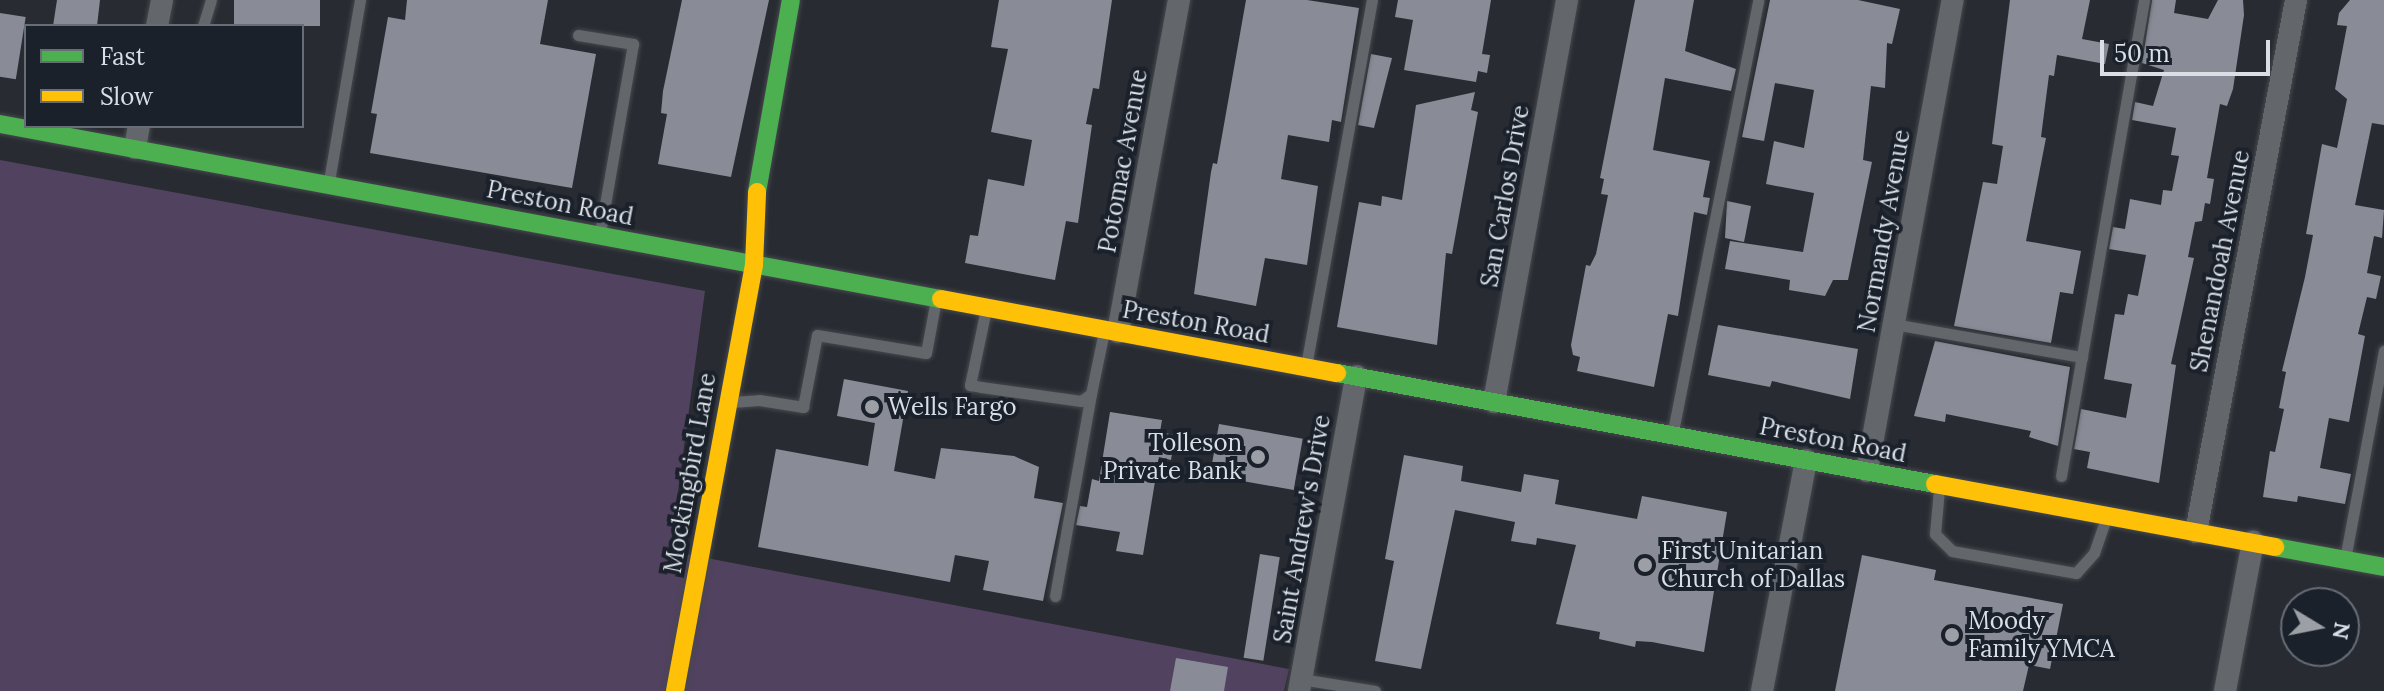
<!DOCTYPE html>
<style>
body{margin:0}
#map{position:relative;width:2384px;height:691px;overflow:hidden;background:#282c32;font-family:Lora,serif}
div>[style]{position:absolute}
.green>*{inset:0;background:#51425f}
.building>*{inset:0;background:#898c96;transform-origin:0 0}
.roads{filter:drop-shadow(0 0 2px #46494e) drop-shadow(0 0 2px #46494e)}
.lane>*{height:11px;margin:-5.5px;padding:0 5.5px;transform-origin:5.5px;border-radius:5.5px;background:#63666a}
.street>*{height:22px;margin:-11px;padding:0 11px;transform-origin:11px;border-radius:11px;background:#63666a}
.fast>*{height:18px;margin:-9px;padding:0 9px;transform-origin:9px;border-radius:9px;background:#4caf50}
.slow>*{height:18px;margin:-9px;padding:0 9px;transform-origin:9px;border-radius:9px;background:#ffc107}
.dots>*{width:22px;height:22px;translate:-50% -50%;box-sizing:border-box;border:4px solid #1a212b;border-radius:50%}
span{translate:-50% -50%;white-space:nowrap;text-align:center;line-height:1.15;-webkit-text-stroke:8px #1a212b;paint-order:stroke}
.street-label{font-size:24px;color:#dadee5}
.poi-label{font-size:24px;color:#dadee5}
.left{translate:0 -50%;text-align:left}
.right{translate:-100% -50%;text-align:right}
.legend{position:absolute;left:24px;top:24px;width:280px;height:104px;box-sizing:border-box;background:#1a212b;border:2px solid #676d75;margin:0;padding:10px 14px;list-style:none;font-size:24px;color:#dadee5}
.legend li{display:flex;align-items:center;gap:16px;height:40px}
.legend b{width:40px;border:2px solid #676d75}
.north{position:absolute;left:2280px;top:587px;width:80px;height:80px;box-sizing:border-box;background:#1a212b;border:2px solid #676d75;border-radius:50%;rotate:100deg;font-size:22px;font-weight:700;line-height:32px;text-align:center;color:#dadee5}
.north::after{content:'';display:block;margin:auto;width:28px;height:36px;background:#9ca0a6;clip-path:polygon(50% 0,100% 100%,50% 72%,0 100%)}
.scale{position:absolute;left:2100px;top:40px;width:170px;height:36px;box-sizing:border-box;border:4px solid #dadee5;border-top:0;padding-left:10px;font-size:24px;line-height:28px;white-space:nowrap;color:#dadee5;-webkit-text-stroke:6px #1a212b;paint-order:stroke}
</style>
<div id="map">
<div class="green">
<i style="clip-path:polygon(0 160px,705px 291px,670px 551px,1289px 669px,1284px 691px,0 691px)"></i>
</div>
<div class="building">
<i style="clip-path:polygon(57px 0,100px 0,97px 26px,53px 26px)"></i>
<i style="left:234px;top:0;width:86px;height:26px"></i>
<i style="clip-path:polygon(407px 0,548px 0,540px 44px,596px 54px,572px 188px,370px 153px,377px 114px,371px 113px,388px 17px,405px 20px)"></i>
<i style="clip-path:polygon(682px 0,769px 0,731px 177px,658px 164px,667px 114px,661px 113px,663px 91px)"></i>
<i style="clip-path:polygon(999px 0,1112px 0,1099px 89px,1093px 88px,1086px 124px,1092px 125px,1078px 223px,1066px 221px,1055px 280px,965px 263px,970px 235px,978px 236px,988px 179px,1024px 186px,1032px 140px,991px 132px,1008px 49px,991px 47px)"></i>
<i style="clip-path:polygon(1246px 0,1307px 0,1359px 8px,1341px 122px,1332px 120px,1329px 142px,1288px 135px,1281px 179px,1318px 186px,1307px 265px,1265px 258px,1256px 306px,1194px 294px,1211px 172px,1213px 163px,1217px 164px)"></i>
<i style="clip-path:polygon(1398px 0,1491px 0,1482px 54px,1490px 55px,1487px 73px,1478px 71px,1476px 82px,1404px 70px,1413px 20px,1395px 17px)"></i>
<i style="clip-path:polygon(1635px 0,1694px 0,1685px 51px,1736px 69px,1731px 91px,1665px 78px,1653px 150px,1710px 161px,1703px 197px,1710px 198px,1707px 215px,1694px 212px,1678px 316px,1668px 314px,1654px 387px,1577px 371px,1580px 357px,1573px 355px,1571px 345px,1586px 265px,1590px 266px,1596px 254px,1608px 195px,1601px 194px,1604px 179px,1600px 178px)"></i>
<i style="clip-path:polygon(1770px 0,1858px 0,1900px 9px,1892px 44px,1887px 43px,1885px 88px,1871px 86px,1863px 160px,1872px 162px,1848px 280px,1833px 280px,1825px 296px,1789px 290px,1790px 280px,1725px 269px,1730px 241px,1803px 252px,1814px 193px,1766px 184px,1774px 141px,1804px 148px,1814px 90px,1775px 83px,1764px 141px,1742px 137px)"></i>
<i style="clip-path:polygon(2010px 0,2090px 0,2082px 39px,2109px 44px,2105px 64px,2057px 55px,2054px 76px,2049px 75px,2041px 137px,2046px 138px,2026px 241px,2081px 251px,2073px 294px,2060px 292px,2051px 343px,1954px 326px,1983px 182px,1997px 184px,2003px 146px,1992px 144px)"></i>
<i style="clip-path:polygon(2152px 0,2176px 0,2174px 13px,2208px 19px,2218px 0,2243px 0,2244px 15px,2233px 89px,2227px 106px,2220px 104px,2207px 178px,2214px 179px,2210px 204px,2205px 203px,2202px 221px,2195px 222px,2188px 257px,2194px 258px,2171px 364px,2176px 365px,2159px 483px,2087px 468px,2090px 452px,2074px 449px,2081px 409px,2126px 418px,2132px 384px,2104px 379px,2115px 314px,2124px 315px,2128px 294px,2138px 296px,2146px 255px,2109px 249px,2113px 227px,2125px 229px,2130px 199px,2161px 205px,2163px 190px,2172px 191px,2179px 156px,2171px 155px,2176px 128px,2132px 120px,2135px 102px,2153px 106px,2164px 70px,2142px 63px)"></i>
<i style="clip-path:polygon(2350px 0,2384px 0,2384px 125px,2372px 123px,2355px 205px,2384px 210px,2382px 238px,2374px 236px,2367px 273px,2381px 276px,2376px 299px,2367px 297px,2358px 334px,2365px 336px,2349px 422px,2329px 418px,2320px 468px,2351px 474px,2345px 504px,2298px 496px,2297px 502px,2263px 497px,2270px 451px,2275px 452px,2284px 409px,2279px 408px,2286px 372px,2282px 371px,2305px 277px,2313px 235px,2306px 234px,2322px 144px,2337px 148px,2347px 99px,2335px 89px,2347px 26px,2337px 25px,2339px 13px)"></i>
<i style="left:0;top:13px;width:26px;height:63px;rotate:9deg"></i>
<i style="clip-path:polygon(1371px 54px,1392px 58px,1374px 128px,1358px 125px)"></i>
<i style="clip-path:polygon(1475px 92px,1471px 110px,1478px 112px,1452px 254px,1446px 253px,1437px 345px,1337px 327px,1359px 202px,1381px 206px,1382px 196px,1402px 200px,1416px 105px)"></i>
<i style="clip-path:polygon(1727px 201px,1751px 206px,1744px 242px,1725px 238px)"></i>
<i style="clip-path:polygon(1718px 325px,1858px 349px,1850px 399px,1772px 381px,1770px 387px,1708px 375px)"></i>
<i style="clip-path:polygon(1935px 341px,2070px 367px,2058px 446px,2029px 437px,2031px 431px,1946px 414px,1945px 422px,1914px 416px)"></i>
<i style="clip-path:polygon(844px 379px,908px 391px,894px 471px,935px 479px,941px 448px,1014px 456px,1039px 467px,1034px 498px,1063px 503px,1043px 601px,983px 590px,989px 561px,955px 555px,950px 582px,758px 547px,776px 449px,868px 466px,875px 423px,837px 416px)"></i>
<i style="clip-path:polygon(1110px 412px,1162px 420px,1160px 432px,1175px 435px,1171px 460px,1159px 457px,1143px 555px,1116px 551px,1120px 532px,1076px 525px,1080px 506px,1087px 507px,1092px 479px,1099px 481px)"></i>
<i style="left:1219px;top:424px;width:85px;height:52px;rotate:10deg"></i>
<i style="clip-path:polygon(1404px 455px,1463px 466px,1461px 481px,1521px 492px,1524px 474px,1559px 480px,1555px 504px,1637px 519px,1642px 496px,1727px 512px,1704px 652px,1652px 642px,1636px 641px,1635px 647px,1599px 639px,1600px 632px,1556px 624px,1576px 545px,1537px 538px,1536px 545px,1511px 541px,1515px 522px,1455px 510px,1421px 669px,1375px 661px,1394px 561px,1385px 559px)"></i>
<i style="left:1260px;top:554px;width:20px;height:105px;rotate:9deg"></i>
<i style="clip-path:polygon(1862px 555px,1936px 570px,1934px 580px,2063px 604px,2050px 669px,2029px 665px,2023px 691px,1835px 691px)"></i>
<i style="clip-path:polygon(1176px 658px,1228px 667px,1224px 691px,1170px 691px)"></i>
</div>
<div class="roads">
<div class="lane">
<i style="left:203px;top:26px;width:27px;rotate:-73deg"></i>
<i style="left:578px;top:35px;width:56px;rotate:9.3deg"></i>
<i style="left:633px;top:44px;width:192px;rotate:99.9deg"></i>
<i style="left:329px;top:181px;width:184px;rotate:-80.3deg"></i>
<i style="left:986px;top:309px;width:78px;rotate:101.9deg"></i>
<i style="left:970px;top:385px;width:11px;rotate:10deg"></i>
<i style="left:981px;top:387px;width:101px;rotate:8deg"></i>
<i style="left:1081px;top:401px;width:12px;rotate:-35deg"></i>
<i style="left:1091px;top:394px;width:64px;rotate:-78.3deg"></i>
<i style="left:1894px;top:324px;width:191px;rotate:10deg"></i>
<i style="left:1306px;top:366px;width:372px;rotate:-79.8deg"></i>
<i style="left:732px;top:402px;width:27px;rotate:-4deg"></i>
<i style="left:759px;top:400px;width:45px;rotate:9deg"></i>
<i style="left:803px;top:407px;width:73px;rotate:-79deg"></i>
<i style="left:817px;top:335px;width:110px;rotate:9.4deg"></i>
<i style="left:926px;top:353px;width:55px;rotate:-79.5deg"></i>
<i style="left:1673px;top:431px;width:439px;rotate:-78.8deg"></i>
<i style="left:2061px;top:476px;width:483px;rotate:-80.1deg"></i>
<i style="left:1939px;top:489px;width:45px;rotate:95.1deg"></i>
<i style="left:1935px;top:534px;width:24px;rotate:45deg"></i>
<i style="left:1952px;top:551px;width:126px;rotate:10.1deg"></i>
<i style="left:2076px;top:573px;width:27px;rotate:-48deg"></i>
<i style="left:2094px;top:553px;width:37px;rotate:-71deg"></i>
<i style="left:2345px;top:559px;width:212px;rotate:-79.4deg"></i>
<i style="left:1055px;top:596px;width:205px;rotate:-79.9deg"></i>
<i style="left:1301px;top:679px;width:75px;rotate:9.2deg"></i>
</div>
<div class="street">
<i style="left:157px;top:26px;width:26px;rotate:-79deg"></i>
<i style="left:135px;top:148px;width:22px;rotate:-80deg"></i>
<i style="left:1118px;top:332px;width:338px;rotate:-79.6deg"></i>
<i style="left:1494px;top:402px;width:409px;rotate:-79.7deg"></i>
<i style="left:1867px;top:471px;width:479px;rotate:-79.7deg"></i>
<i style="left:2196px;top:532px;width:541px;rotate:-79.35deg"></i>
<i style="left:1299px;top:691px;width:320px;rotate:-79.7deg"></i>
<i style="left:1762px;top:691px;width:235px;rotate:-79.2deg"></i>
<i style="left:2225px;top:691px;width:152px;rotate:-79.4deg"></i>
</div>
<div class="fast">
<i style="left:0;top:124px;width:957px;rotate:10.54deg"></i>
<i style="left:757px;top:192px;width:195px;rotate:-80deg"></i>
<i style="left:1337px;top:373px;width:608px;rotate:10.52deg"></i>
<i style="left:2275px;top:547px;width:111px;rotate:10.4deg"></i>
</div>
<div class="slow">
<i style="left:941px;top:299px;width:403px;rotate:10.6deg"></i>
<i style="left:1935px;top:484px;width:346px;rotate:10.5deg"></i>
<i style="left:675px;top:691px;width:433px;rotate:-79.5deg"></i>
<i style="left:754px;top:265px;width:73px;rotate:-87.6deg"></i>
</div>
</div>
<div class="dots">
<i style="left:872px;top:407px;background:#9ca0a6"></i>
<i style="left:1258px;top:457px;background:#9ca0a6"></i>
<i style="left:1645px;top:565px;background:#9ca0a6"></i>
<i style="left:1952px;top:635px;background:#9ca0a6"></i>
</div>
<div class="street-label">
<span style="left:1123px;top:161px;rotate:-80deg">Potomac Avenue</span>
<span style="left:1505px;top:196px;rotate:-80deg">San Carlos Drive</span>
<span style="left:560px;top:203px;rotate:11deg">Preston Road</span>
<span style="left:1884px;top:231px;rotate:-80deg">Normandy Avenue</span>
<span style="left:2220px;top:261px;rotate:-79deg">Shenandoah Avenue</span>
<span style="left:1196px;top:322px;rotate:10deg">Preston Road</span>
<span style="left:1833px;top:440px;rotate:11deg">Preston Road</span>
<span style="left:690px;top:473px;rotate:-80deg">Mockingbird Lane</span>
<span style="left:1302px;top:529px;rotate:-80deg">Saint Andrew's Drive</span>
</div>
<div class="poi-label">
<span class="left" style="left:888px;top:407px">Wells Fargo</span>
<span class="right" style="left:1242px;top:457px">Tolleson<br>Private Bank</span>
<span class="left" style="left:1661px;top:565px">First Unitarian<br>Church of Dallas</span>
<span class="left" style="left:1968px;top:635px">Moody<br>Family YMCA</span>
</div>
<ul class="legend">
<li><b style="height:10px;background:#4caf50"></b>Fast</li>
<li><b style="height:10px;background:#ffc107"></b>Slow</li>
</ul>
<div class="north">N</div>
<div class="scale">50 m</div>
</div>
